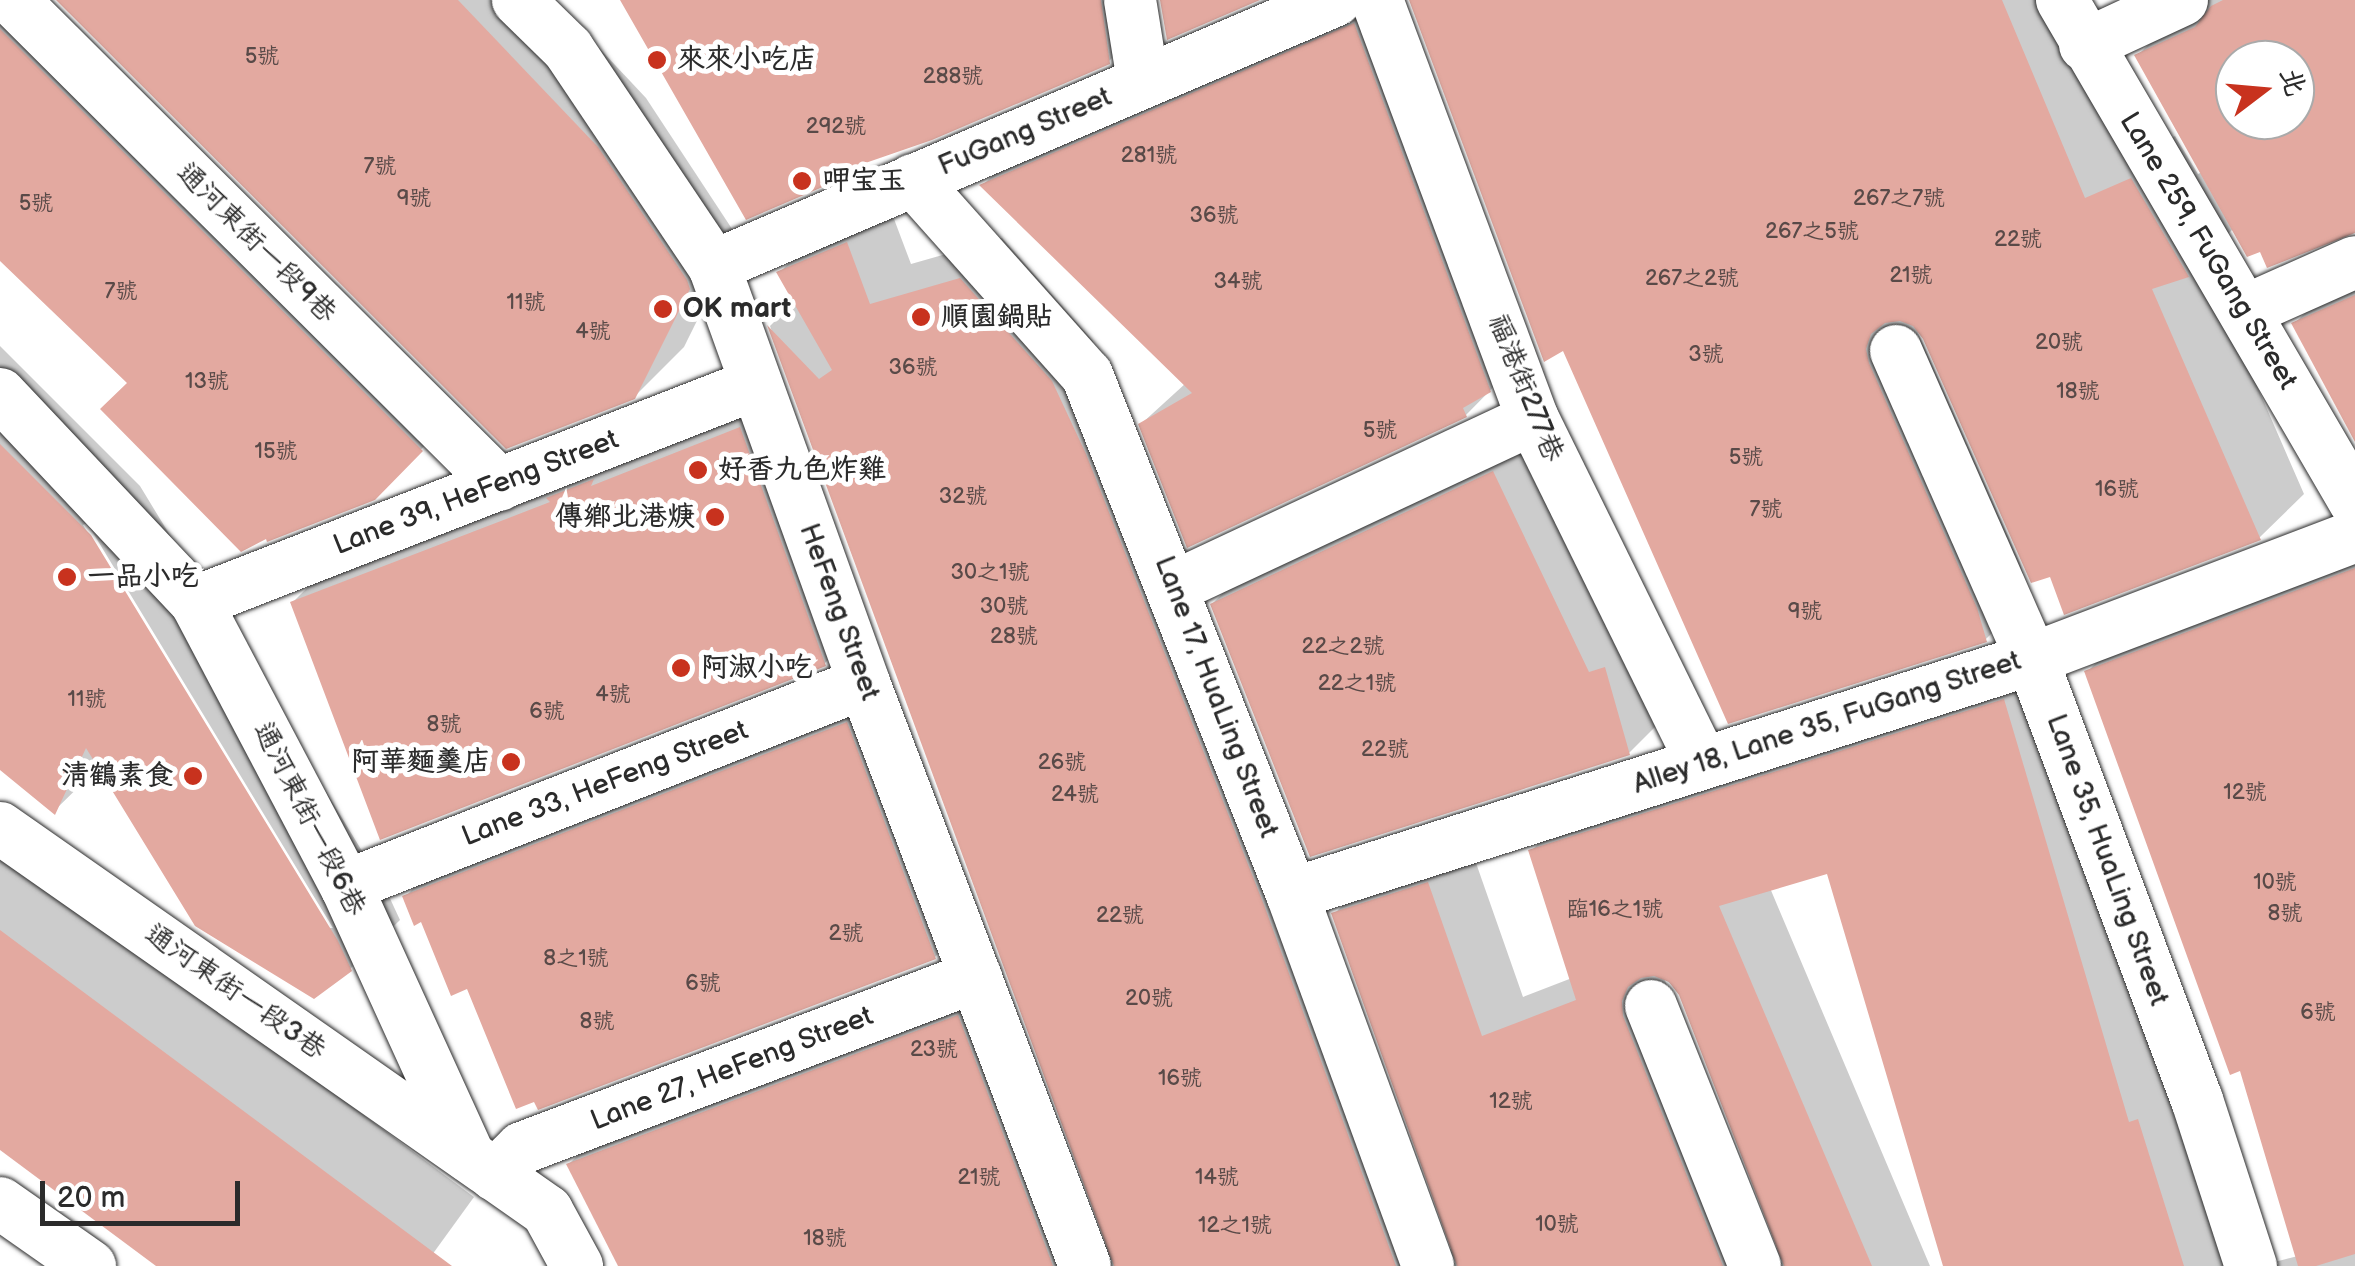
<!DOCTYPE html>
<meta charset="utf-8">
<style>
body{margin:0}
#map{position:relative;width:2355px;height:1266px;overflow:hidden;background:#fff;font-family:"Balsamiq Sans","LXGW WenKai TC",sans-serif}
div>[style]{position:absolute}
.shadow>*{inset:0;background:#0003}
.building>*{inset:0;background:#e3a9a0}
.roads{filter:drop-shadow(0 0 2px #2b2b2b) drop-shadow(0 0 2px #2b2b2b)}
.minor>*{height:52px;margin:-26px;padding:0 26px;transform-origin:26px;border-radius:26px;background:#fff}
.dots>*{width:28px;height:28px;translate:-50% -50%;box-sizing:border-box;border:5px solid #fff;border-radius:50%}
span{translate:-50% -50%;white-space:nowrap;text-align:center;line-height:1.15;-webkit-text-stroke:10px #fff;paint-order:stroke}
.number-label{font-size:22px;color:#594a48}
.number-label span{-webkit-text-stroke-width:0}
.poi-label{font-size:28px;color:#2b2b2b;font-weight:700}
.left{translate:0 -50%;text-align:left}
.right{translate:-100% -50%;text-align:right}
.street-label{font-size:28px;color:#2b2b2b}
.north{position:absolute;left:2215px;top:40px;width:100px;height:100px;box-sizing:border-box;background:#fff;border:2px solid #aaa;border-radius:50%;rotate:74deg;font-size:28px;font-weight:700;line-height:40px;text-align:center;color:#2b2b2b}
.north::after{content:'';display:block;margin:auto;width:35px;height:45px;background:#c8321e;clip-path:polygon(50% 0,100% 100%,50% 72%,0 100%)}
.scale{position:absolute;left:40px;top:1181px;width:200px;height:45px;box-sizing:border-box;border:5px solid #2b2b2b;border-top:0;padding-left:12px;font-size:30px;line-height:35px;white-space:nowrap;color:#2b2b2b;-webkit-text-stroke:8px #fff;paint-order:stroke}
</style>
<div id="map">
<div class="shadow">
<i style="clip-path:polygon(0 0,455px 415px,373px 498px,267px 535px,131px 383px,0 258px)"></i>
<i style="clip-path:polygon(59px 0,554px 0,646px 98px,738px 238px,684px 347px,634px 397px)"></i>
<i style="clip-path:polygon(623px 0,1155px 0,1157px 13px,1108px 62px,838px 170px,824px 184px)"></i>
<i style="clip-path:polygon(1392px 0,1526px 354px,1466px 415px,1141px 424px,1186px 383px,983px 185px,1018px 150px,1325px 18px,1328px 33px)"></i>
<i style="clip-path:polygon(evenodd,1421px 0,2064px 0,2129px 156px,2175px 136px,2198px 174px,2202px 172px,2137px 56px,2178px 15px,2207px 0,2355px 0,2355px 230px,2261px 249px,2234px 228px,2202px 260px,2304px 494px,2260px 537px,2051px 574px,1926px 338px,1916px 328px,2020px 563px,2029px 596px,1985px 640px,1421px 0,2235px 60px,2295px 60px,2295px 120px,2235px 120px,2235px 60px)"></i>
<i style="clip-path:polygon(evenodd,888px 203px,911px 264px,1002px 238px,1092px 340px,1126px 412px,1440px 1235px,1450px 1249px,1457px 1252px,1334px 914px,1375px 873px,1469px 843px,1523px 997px,1572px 978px,1531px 851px,1572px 810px,2045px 660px,2237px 1266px,1946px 1266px,1829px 871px,1770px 888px,1930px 1266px,621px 1266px,569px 1164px,610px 1123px,999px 976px,1098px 1236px,1110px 1250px,770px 326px,795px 301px,779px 273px,820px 232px,888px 203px,1664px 978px,1681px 994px,1785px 1259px,1767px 1236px,1664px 978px)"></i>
<i style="clip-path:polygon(2355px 274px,2355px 438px,2294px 324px,2335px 283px)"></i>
<i style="clip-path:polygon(evenodd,0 346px,140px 486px,387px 892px,400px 920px,350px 969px,100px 766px,54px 811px,0 767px,0 346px,87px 523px,333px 928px,327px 928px,83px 525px,87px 523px)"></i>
<i style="clip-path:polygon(770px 400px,854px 634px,824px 664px,293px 602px,322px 573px)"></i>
<i style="clip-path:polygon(1534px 432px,1670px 712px,1629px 753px,1212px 604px,1253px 563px)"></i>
<i style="clip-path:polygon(2355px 544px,2355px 1266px,2259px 1266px,2298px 1256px,2241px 1068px,2087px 672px,2128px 631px)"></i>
<i style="clip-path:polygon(876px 694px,964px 927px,935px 957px,468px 986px,405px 897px,434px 867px)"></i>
<i style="clip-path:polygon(0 845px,474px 1197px,424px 1266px,161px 1266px,0 1147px)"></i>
</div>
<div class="building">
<i style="clip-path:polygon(56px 0,458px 0,598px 147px,687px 280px,690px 289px,635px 399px,506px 449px)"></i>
<i style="clip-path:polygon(620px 0,1101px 0,1110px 64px,932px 140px,822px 178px,825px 186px,746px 220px)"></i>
<i style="clip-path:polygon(1160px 0,1260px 0,1167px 40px)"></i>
<i style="clip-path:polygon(1409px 0,2002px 0,2085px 198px,2131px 178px,2189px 277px,2152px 289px,2261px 540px,2064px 615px,2050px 577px,2031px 583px,1923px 339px,1913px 326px,1900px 321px,1885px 323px,1871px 334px,1866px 349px,1869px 363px,1977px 608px,1987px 642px,1728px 724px,1563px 351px,1544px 362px)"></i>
<i style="clip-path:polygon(evenodd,2223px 0,2355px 0,2355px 233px,2267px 268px,2260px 252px,2247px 257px,2134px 55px,2195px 27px,2211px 6px,2223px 0,2235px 60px,2295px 60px,2295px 120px,2235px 120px,2235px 60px)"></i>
<i style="clip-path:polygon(1354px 23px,1491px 392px,1463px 408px,1467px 417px,1187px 548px,1138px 424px,1192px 393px,979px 185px)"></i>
<i style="clip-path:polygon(0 29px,423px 451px,375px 500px,267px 542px,266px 539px,241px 552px,100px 409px,127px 383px,0 261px)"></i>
<i style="clip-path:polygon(847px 242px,870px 304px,960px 278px,1052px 381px,1086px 454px,1264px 905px,1396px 1266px,1114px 1266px,767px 325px,819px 379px,832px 370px,776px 272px)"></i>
<i style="clip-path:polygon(2355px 295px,2355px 442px,2291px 323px)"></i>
<i style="clip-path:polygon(740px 427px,826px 666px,380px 840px,290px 602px,550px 502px,546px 498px,594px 479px,591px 486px)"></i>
<i style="clip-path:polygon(0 444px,91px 535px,338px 941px,352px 971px,314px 999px,195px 926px,86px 748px,55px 815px,0 770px)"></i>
<i style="clip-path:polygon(1493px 471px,1589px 672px,1605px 667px,1630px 755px,1310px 857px,1210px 604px)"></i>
<i style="clip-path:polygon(2355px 568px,2355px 1254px,2316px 1266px,2298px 1266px,2240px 1071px,2230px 1075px,2084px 671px)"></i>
<i style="clip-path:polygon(2004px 699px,2129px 1122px,2138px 1119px,2184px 1266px,1943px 1266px,1827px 874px,1719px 906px,1872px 1266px,1784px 1266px,1679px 995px,1669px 982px,1654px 976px,1641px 978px,1628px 987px,1622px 1001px,1623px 1016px,1723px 1266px,1457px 1266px,1331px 913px,1428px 882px,1482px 1036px,1576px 1000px,1528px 850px)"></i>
<i style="clip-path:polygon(847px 722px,936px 959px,538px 1110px,534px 1102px,516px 1109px,467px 989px,451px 996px,421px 922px,414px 926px,402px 896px)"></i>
<i style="clip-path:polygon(0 930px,452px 1266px,156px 1266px,0 1150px)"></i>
<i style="clip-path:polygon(958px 1015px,1053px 1266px,618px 1266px,566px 1164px)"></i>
</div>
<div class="roads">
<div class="minor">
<i style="left:13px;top:0;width:687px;rotate:44.88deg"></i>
<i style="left:518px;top:0;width:70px;rotate:44.4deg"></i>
<i style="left:568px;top:49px;width:262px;rotate:56.1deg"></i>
<i style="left:714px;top:266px;width:443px;rotate:70.2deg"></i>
<i style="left:864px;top:683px;width:623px;rotate:69.24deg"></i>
<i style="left:1130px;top:0;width:82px;rotate:80.9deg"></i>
<i style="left:1377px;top:0;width:447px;rotate:69.6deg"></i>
<i style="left:1533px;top:419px;width:383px;rotate:63.8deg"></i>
<i style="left:2062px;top:0;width:581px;rotate:59.73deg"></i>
<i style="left:2085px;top:45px;width:107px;rotate:-24.9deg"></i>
<i style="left:913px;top:180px;width:261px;rotate:48.3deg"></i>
<i style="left:1087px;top:375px;width:558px;rotate:68.45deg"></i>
<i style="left:1292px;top:894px;width:396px;rotate:69.9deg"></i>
<i style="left:714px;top:266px;width:676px;rotate:-23.15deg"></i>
<i style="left:2245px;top:311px;width:120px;rotate:-24deg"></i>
<i style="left:1896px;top:351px;width:337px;rotate:66.2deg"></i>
<i style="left:2032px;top:659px;width:471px;rotate:69.5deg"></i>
<i style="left:2197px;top:1100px;width:175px;rotate:72deg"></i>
<i style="left:0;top:394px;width:286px;rotate:46.7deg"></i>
<i style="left:196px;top:602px;width:321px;rotate:62.2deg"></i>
<i style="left:346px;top:886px;width:297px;rotate:65.5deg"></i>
<i style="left:1174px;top:587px;width:396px;rotate:-25.1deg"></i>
<i style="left:196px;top:602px;width:601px;rotate:-21.27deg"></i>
<i style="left:0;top:828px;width:668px;rotate:35deg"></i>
<i style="left:547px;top:1211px;width:63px;rotate:61.4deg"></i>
<i style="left:346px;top:886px;width:556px;rotate:-21.4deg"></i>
<i style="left:1292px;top:894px;width:776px;rotate:-17.62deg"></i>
<i style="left:2032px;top:659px;width:346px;rotate:-20.8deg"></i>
<i style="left:1651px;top:1006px;width:280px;rotate:68.2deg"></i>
<i style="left:495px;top:1175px;width:38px;rotate:-45deg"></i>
<i style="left:522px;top:1148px;width:485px;rotate:-20.7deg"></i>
<i style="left:0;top:1203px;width:110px;rotate:35deg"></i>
</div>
</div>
<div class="dots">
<i style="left:657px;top:60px;background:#c8321e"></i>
<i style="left:802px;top:181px;background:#c8321e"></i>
<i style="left:663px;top:309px;background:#c8321e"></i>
<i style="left:921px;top:317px;background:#c8321e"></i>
<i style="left:698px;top:470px;background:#c8321e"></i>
<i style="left:715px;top:517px;background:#c8321e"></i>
<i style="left:67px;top:577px;background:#c8321e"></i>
<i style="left:681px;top:668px;background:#c8321e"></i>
<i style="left:511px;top:762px;background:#c8321e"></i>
<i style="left:193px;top:776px;background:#c8321e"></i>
</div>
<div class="number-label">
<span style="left:262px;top:57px">5號</span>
<span style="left:953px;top:77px">288號</span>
<span style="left:836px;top:127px">292號</span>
<span style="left:1149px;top:156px">281號</span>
<span style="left:380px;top:167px">7號</span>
<span style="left:414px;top:199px">9號</span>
<span style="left:1899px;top:199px">267之7號</span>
<span style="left:36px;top:204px">5號</span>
<span style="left:1214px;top:216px">36號</span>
<span style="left:1812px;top:232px">267之5號</span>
<span style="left:2018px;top:240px">22號</span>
<span style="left:1911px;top:276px">21號</span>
<span style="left:1692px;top:279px">267之2號</span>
<span style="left:1238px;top:282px">34號</span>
<span style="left:121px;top:292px">7號</span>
<span style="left:526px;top:303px">11號</span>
<span style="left:593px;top:332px">4號</span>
<span style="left:2059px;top:343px">20號</span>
<span style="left:1706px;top:355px">3號</span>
<span style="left:913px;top:368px">36號</span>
<span style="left:207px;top:382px">13號</span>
<span style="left:2078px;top:392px">18號</span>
<span style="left:1380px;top:431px">5號</span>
<span style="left:276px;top:452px">15號</span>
<span style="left:1746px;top:458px">5號</span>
<span style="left:2117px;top:490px">16號</span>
<span style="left:963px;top:497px">32號</span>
<span style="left:1766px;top:510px">7號</span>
<span style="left:990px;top:573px">30之1號</span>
<span style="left:1004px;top:607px">30號</span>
<span style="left:1805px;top:612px">9號</span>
<span style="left:1014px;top:637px">28號</span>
<span style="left:1343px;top:647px">22之2號</span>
<span style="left:1357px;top:684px">22之1號</span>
<span style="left:613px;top:695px">4號</span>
<span style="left:87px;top:700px">11號</span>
<span style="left:547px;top:712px">6號</span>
<span style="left:444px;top:725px">8號</span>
<span style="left:1385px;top:750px">22號</span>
<span style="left:1062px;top:763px">26號</span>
<span style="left:2245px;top:793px">12號</span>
<span style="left:1075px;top:795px">24號</span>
<span style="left:2275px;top:883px">10號</span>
<span style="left:1615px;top:910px">臨16之1號</span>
<span style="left:2285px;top:914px">8號</span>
<span style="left:1120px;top:916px">22號</span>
<span style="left:846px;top:934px">2號</span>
<span style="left:576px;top:959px">8之1號</span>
<span style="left:703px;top:984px">6號</span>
<span style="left:1149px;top:999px">20號</span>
<span style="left:2318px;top:1013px">6號</span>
<span style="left:597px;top:1022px">8號</span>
<span style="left:934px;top:1050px">23號</span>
<span style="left:1180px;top:1079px">16號</span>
<span style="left:1511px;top:1102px">12號</span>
<span style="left:979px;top:1178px">21號</span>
<span style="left:1217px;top:1178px">14號</span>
<span style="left:1557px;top:1225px">10號</span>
<span style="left:1235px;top:1226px">12之1號</span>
<span style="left:825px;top:1239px">18號</span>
</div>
<div class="poi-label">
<span class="left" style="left:677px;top:60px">來來小吃店</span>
<span class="left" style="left:822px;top:181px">呷宝玉</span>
<span class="left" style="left:683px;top:309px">OK mart</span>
<span class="left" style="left:941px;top:317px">順園鍋貼</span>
<span class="left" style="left:718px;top:470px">好香九色炸雞</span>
<span class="right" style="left:695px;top:517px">傳鄉北港焿</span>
<span class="left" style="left:87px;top:577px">一品小吃</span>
<span class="left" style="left:701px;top:668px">阿淑小吃</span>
<span class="right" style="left:491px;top:762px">阿華麵羹店</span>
<span class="right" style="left:173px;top:776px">清鶴素食</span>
</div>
<div class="street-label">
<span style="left:1025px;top:132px;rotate:-23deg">FuGang Street</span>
<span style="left:256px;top:243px;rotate:45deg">通河東街一段9巷</span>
<span style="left:2208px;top:251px;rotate:59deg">Lane 259, FuGang Street</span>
<span style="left:1525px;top:388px;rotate:68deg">福港街277巷</span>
<span style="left:476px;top:493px;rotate:-21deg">Lane 39, HeFeng Street</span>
<span style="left:839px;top:612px;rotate:70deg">HeFeng Street</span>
<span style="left:1216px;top:697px;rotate:69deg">Lane 17, HuaLing Street</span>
<span style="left:1827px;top:723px;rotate:-18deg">Alley 18, Lane 35, FuGang Street</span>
<span style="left:605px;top:784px;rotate:-21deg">Lane 33, HeFeng Street</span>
<span style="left:309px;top:819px;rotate:63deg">通河東街一段6巷</span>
<span style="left:2107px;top:860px;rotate:70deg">Lane 35, HuaLing Street</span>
<span style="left:235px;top:992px;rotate:35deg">通河東街一段3巷</span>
<span style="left:732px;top:1069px;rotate:-21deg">Lane 27, HeFeng Street</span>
</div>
<div class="north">北</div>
<div class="scale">20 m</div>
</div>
